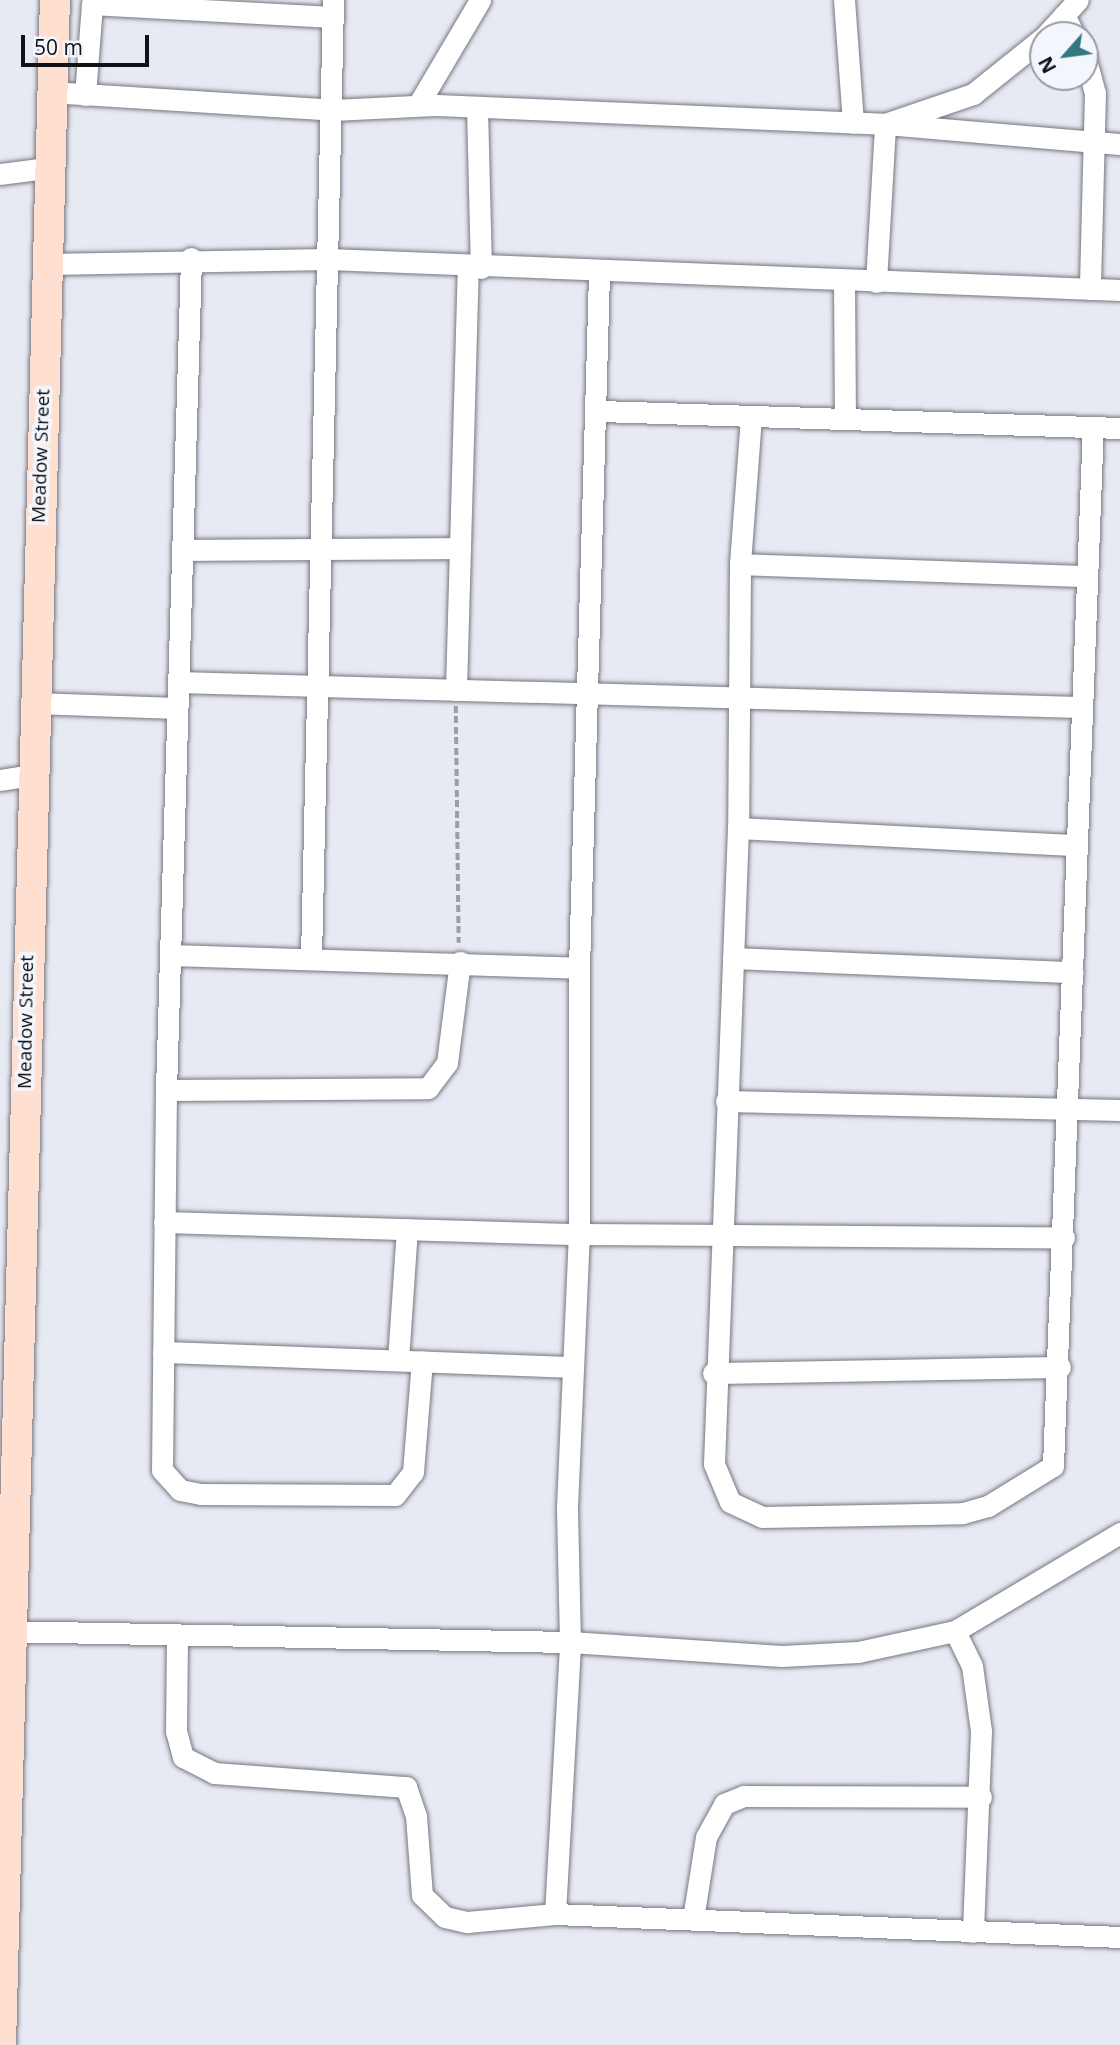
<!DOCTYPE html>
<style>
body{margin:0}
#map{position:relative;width:1120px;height:2045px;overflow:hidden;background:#e7e9f3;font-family:"Open Sans",sans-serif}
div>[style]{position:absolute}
.path>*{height:3.5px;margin-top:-1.75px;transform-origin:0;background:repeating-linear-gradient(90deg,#9c9ea5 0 7px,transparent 0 10.5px)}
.roads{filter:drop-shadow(0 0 2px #767780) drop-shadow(0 0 2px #767780)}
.street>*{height:21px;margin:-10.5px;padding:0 10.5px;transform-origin:10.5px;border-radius:10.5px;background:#fff}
.secondary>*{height:30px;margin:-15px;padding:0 15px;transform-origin:15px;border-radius:15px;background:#fedfd0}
span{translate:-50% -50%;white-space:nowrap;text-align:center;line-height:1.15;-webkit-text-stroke:7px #f4f6fe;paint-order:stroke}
.street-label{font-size:19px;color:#111215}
.north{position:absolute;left:1029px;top:21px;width:70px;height:70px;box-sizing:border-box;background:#f4f6fe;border:2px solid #999ba1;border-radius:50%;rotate:242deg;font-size:19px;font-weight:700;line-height:28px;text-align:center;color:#111215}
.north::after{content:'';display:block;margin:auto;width:24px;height:32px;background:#307a7e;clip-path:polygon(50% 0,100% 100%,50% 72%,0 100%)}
.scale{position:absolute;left:21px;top:35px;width:128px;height:32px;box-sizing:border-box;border:4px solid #111215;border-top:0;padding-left:9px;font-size:21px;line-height:24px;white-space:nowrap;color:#111215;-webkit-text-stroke:5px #f4f6fe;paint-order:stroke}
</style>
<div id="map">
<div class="path">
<i style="left:456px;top:706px;width:237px;rotate:89.3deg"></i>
</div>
<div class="roads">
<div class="street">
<i style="left:844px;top:0;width:123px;rotate:85.8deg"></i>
<i style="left:1064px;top:15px;width:22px;rotate:63deg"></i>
<i style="left:1046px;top:35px;width:47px;rotate:-47.6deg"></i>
<i style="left:1085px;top:56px;width:38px;rotate:75deg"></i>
<i style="left:1095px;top:93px;width:196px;rotate:91.5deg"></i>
<i style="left:50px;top:92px;width:284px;rotate:3.6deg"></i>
<i style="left:333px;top:110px;width:102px;rotate:-2.8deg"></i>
<i style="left:435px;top:105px;width:450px;rotate:2.4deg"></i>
<i style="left:885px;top:124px;width:236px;rotate:4.9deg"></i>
<i style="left:85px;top:95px;width:91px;rotate:-85.6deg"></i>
<i style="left:92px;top:4px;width:240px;rotate:3.1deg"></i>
<i style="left:418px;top:105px;width:122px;rotate:-59.4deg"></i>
<i style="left:477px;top:107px;width:161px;rotate:88.6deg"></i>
<i style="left:0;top:174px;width:47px;rotate:-7.3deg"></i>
<i style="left:191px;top:258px;width:832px;rotate:91.72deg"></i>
<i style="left:166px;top:1090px;width:380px;rotate:90.6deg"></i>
<i style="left:162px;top:1470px;width:27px;rotate:48deg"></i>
<i style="left:180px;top:1490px;width:21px;rotate:11deg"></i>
<i style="left:201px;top:1494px;width:194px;rotate:0.3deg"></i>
<i style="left:395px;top:1495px;width:29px;rotate:-52deg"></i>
<i style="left:413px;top:1472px;width:111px;rotate:-85.4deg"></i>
<i style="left:47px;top:264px;width:281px;rotate:-1deg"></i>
<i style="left:328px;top:259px;width:793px;rotate:2.24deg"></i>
<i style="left:844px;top:280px;width:138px;rotate:89.6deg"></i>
<i style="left:876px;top:282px;width:158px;rotate:-86.7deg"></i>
<i style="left:885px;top:124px;width:93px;rotate:-18.8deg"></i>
<i style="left:973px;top:94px;width:90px;rotate:-38.7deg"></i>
<i style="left:600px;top:411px;width:520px;rotate:1.87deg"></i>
<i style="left:751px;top:417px;width:147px;rotate:94.3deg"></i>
<i style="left:740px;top:564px;width:264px;rotate:90.4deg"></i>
<i style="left:738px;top:828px;width:636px;rotate:92.16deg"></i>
<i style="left:714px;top:1464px;width:41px;rotate:67.2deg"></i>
<i style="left:730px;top:1502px;width:35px;rotate:25deg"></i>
<i style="left:762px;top:1517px;width:201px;rotate:-1.1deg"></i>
<i style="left:963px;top:1513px;width:26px;rotate:-16deg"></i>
<i style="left:988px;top:1506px;width:76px;rotate:-31.6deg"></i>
<i style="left:1053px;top:1466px;width:1040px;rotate:-87.8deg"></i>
<i style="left:182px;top:550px;width:278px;rotate:-0.4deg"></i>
<i style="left:740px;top:564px;width:345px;rotate:2deg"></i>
<i style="left:178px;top:682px;width:903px;rotate:1.59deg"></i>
<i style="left:456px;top:690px;width:423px;rotate:-88.4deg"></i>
<i style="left:34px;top:703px;width:143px;rotate:2deg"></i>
<i style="left:0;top:780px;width:32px;rotate:-9deg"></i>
<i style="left:738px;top:828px;width:339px;rotate:2.9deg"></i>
<i style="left:170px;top:955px;width:409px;rotate:1.8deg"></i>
<i style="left:311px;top:958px;width:958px;rotate:-88.68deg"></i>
<i style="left:733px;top:958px;width:340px;rotate:2.4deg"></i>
<i style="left:166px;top:1090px;width:262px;rotate:-0.4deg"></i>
<i style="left:428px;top:1088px;width:31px;rotate:-53deg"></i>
<i style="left:447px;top:1063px;width:102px;rotate:-82.7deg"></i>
<i style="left:726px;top:1101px;width:394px;rotate:1.3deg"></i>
<i style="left:164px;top:1222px;width:415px;rotate:1.7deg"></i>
<i style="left:579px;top:1234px;width:485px;rotate:0.4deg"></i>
<i style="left:163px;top:1352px;width:409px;rotate:2.1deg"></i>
<i style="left:398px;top:1360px;width:131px;rotate:-86.1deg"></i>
<i style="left:713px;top:1373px;width:347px;rotate:-1deg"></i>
<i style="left:0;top:1631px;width:570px;rotate:1.11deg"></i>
<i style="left:570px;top:1642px;width:212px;rotate:3.8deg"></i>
<i style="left:782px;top:1656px;width:76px;rotate:-3deg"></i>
<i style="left:858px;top:1652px;width:99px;rotate:-12.2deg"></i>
<i style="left:955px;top:1631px;width:192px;rotate:-30.7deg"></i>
<i style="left:955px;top:1631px;width:39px;rotate:64deg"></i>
<i style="left:972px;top:1666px;width:66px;rotate:82.1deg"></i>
<i style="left:981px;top:1731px;width:201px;rotate:92.3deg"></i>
<i style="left:177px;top:1638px;width:93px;rotate:90.6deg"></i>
<i style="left:176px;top:1731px;width:27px;rotate:75deg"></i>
<i style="left:183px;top:1757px;width:35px;rotate:27deg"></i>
<i style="left:214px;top:1773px;width:193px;rotate:4.2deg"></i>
<i style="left:406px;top:1787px;width:31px;rotate:71deg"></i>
<i style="left:416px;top:1816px;width:79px;rotate:85.7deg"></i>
<i style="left:422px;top:1895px;width:32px;rotate:44deg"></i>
<i style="left:445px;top:1917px;width:23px;rotate:13deg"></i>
<i style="left:467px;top:1922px;width:88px;rotate:-5.2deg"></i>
<i style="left:555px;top:1914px;width:565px;rotate:2.33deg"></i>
<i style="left:555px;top:1914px;width:272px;rotate:-86.8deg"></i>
<i style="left:570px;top:1642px;width:135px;rotate:-91.3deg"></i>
<i style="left:567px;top:1507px;width:273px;rotate:-87.5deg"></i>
<i style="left:579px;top:1234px;width:266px;rotate:-90deg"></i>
<i style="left:579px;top:968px;width:696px;rotate:-88.35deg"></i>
<i style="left:693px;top:1919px;width:83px;rotate:-81deg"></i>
<i style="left:706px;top:1837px;width:38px;rotate:-61deg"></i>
<i style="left:724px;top:1804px;width:22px;rotate:-22deg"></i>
<i style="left:744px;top:1796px;width:237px;rotate:0.2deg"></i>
</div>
<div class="secondary">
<i style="left:1px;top:2045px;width:2046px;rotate:-88.49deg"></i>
</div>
</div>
<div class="street-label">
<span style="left:41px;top:456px;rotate:-88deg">Meadow Street</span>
<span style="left:26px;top:1022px;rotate:-89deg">Meadow Street</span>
</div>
<div class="north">N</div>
<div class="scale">50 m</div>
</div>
